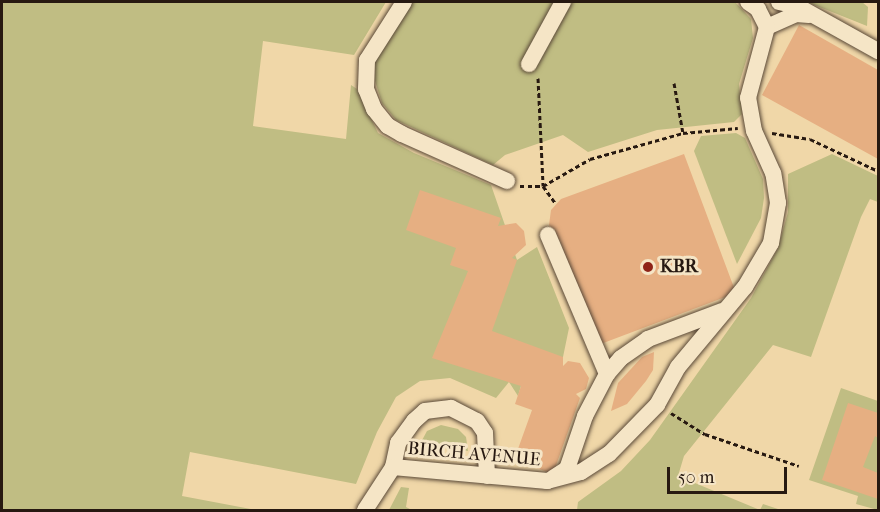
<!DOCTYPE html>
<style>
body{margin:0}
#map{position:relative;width:880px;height:512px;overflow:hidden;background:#f0d7a8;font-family:"IM FELL French Canon",serif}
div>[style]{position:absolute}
.green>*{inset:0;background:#c0bd83}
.building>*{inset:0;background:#e6af82}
.path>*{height:3px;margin-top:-1.5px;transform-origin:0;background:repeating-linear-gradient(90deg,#271911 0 4.5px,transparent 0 7.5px)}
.roads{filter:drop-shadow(0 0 2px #594837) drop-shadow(0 0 2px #594837)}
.minor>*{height:16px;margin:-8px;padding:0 8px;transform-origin:8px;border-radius:8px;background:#f5e5c6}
.dots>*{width:16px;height:16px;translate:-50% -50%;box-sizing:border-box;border:3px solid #f5e5c6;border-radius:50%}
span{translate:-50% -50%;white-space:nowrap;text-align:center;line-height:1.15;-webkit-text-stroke:6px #f5e5c6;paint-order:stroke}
.poi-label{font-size:18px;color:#271911;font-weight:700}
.left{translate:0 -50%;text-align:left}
.street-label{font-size:18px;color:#271911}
.frame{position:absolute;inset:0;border:3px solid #271911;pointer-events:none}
.scale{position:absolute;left:667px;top:467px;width:120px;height:27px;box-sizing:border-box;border:3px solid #271911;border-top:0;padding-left:8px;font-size:18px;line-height:21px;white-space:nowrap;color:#271911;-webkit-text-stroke:4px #f5e5c6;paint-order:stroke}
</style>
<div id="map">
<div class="green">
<i style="clip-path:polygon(2px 2px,386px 2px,354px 55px,263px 41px,253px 126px,346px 139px,351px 85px,357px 89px,378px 133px,414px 153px,491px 185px,517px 260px,537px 247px,569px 328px,563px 357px,521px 386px,518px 396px,509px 382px,496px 398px,450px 378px,420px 381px,396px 397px,377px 432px,356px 484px,190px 452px,182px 496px,256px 510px,2px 510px)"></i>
<i style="clip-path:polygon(409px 2px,735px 2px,751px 19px,753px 38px,739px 84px,742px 114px,734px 122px,657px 130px,588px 152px,563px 135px,505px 155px,493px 165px,396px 120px,382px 103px,375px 81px,375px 60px)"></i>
<i style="clip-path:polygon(807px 2px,862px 2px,868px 7px,867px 26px)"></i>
<i style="clip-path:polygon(736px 133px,745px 138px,763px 179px,764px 198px,761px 218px,737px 264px,694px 151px,701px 136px)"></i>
<i style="clip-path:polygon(832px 154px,878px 176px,878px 202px,870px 199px,861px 217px,811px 357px,773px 345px,684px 456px,678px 476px,760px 510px,763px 504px,781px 510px,577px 510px,578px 502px,621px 471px,650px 440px,751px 298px,778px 248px,788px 212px,788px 174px)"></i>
<i style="clip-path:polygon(841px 388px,878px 401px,878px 510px,856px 504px,858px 496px,809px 480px)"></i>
<i style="clip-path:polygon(441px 425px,458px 429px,466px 437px,468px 451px,420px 444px,427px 431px)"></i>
<i style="clip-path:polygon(401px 487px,409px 488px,406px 507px,412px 510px,389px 510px)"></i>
</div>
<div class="building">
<i style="clip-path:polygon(799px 25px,878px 70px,878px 159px,762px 95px)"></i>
<i style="clip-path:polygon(684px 154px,736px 293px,598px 345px,560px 241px,549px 225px,551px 210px,561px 199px)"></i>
<i style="clip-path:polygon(420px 190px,501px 218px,498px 226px,516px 223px,524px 231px,526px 245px,512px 258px,517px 260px,492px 331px,563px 357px,563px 366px,568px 361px,580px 363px,589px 378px,586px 389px,576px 394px,580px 398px,553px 474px,514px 460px,532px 410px,515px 404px,521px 386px,432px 358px,468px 271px,450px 265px,456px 248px,406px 230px)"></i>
<i style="clip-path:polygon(654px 352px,653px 370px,646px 381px,627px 404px,611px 411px,618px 383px,642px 357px)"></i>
<i style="clip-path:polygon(848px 403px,878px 413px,878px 438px,875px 436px,863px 467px,878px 473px,878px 499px,822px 480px)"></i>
</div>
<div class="path">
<i style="left:538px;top:78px;width:108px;rotate:87.3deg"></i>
<i style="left:543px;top:186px;width:22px;rotate:54deg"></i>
<i style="left:674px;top:83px;width:51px;rotate:79.8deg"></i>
<i style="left:772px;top:133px;width:38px;rotate:9deg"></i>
<i style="left:810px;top:139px;width:75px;rotate:25.2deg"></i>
<i style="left:520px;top:186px;width:23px"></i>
<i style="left:543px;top:186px;width:54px;rotate:-29.9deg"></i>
<i style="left:590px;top:159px;width:97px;rotate:-15.6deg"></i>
<i style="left:683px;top:133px;width:55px;rotate:-5.2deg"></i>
<i style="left:671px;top:413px;width:40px;rotate:32deg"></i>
<i style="left:705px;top:434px;width:99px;rotate:18.8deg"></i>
</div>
<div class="roads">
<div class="minor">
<i style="left:404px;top:2px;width:69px;rotate:122.5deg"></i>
<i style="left:367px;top:60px;width:29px;rotate:92deg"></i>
<i style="left:366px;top:89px;width:22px;rotate:68deg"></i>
<i style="left:374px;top:109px;width:22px;rotate:51deg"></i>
<i style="left:388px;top:126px;width:16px;rotate:30deg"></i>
<i style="left:402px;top:134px;width:115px;rotate:24.1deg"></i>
<i style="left:779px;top:2px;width:18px;rotate:13deg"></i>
<i style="left:797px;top:6px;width:93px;rotate:29.1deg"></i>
<i style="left:767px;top:27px;width:32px;rotate:-24deg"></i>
<i style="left:796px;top:14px;width:13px;rotate:4deg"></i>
<i style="left:529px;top:64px;width:71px;rotate:-61.3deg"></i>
<i style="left:548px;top:235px;width:151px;rotate:67deg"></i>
<i style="left:393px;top:467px;width:25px;rotate:-78deg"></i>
<i style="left:398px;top:443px;width:27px;rotate:-54deg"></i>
<i style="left:414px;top:421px;width:15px;rotate:-42deg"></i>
<i style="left:425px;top:411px;width:26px;rotate:-7deg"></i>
<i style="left:451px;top:408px;width:29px;rotate:27deg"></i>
<i style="left:477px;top:421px;width:14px;rotate:56deg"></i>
<i style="left:485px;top:433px;width:43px;rotate:87.3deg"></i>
<i style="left:553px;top:478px;width:17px;rotate:-33deg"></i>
<i style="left:567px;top:469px;width:56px;rotate:-71.2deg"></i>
<i style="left:585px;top:416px;width:47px;rotate:-62.4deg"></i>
<i style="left:607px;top:374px;width:21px;rotate:-49deg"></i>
<i style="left:621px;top:358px;width:33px;rotate:-35deg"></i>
<i style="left:648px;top:339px;width:79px;rotate:-20.7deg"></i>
<i style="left:365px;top:510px;width:51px;rotate:-56.9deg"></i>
<i style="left:393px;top:467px;width:155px;rotate:5.2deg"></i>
<i style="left:547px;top:481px;width:35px;rotate:-15deg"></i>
<i style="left:581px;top:472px;width:33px;rotate:-33deg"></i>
<i style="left:609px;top:454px;width:69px;rotate:-45.6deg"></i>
<i style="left:657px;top:405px;width:43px;rotate:-61.1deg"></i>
<i style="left:678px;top:367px;width:104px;rotate:-50.1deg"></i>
<i style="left:745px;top:287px;width:51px;rotate:-59.4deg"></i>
<i style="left:771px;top:243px;width:41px;rotate:-80.1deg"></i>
<i style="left:778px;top:203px;width:30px;rotate:-99deg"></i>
<i style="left:773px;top:173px;width:46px;rotate:-114.3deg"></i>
<i style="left:754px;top:131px;width:34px;rotate:-100deg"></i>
<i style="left:748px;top:98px;width:73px;rotate:-75deg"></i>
<i style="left:767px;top:27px;width:20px;rotate:-117deg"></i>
<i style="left:758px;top:9px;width:12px;rotate:-145deg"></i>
</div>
</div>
<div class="dots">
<i style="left:648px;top:267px;background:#8f2418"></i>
</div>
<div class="poi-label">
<span class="left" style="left:660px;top:267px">KBR</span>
</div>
<div class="street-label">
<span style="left:474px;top:455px;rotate:5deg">BIRCH AVENUE</span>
</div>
<div class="frame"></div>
<div class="scale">50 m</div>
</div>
